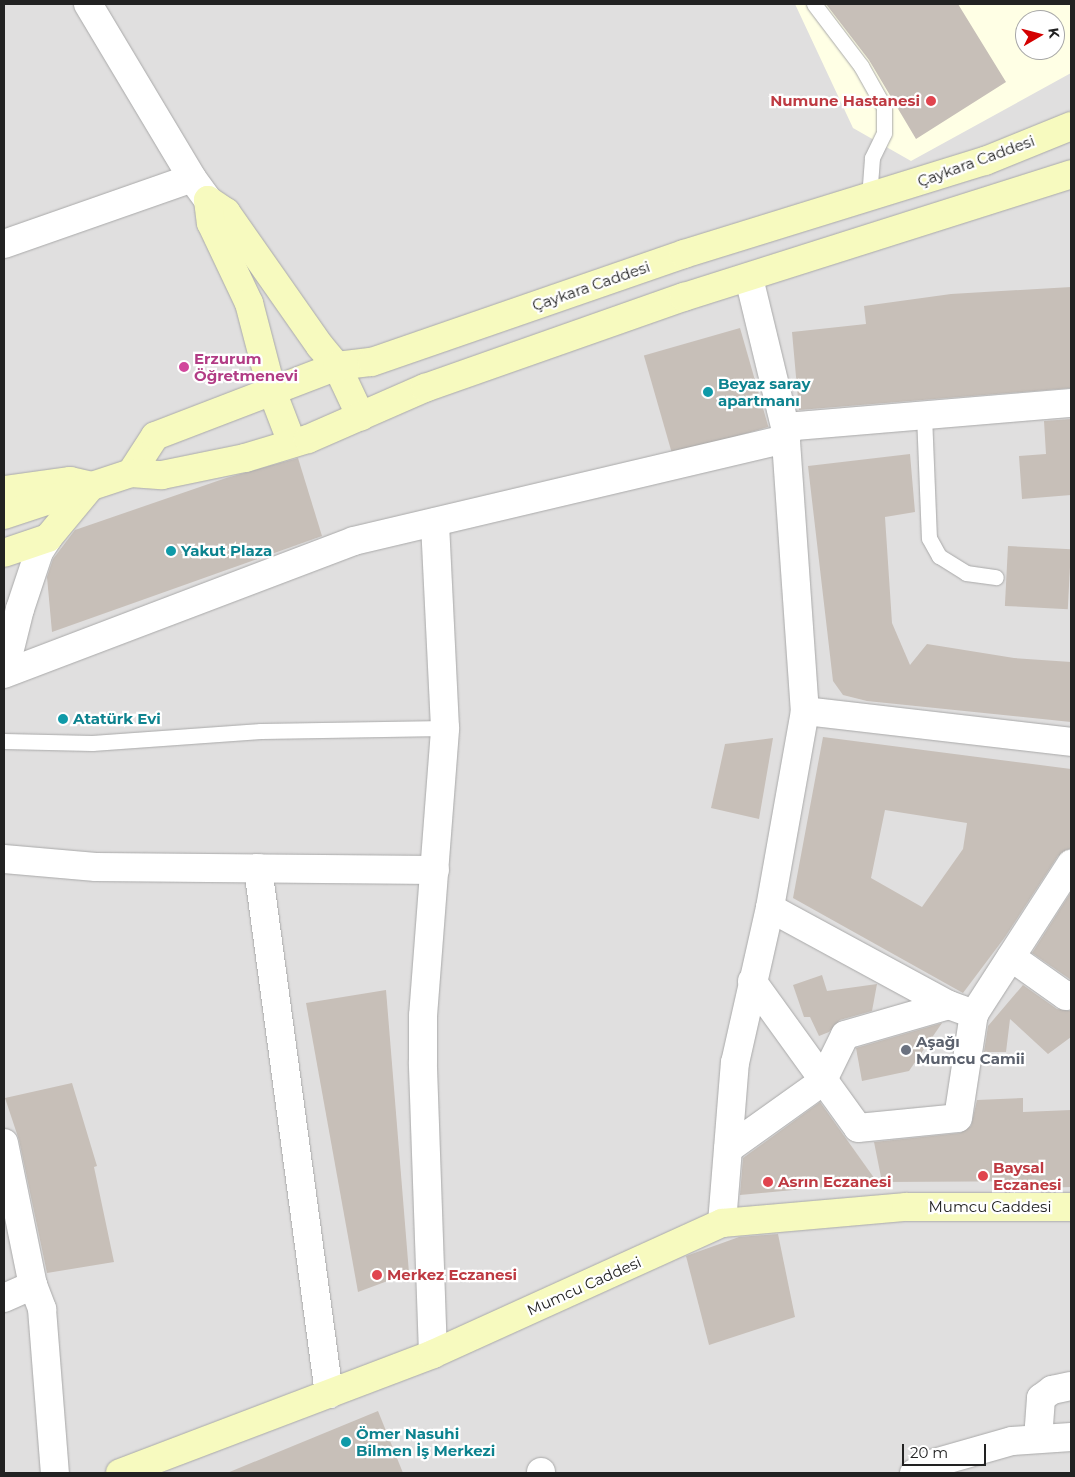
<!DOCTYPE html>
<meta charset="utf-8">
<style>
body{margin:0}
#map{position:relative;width:1075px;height:1477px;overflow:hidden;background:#f2efe9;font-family:Montserrat,sans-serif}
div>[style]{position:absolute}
.residential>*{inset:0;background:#e0dfdf}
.education>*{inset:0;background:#ffffe5}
.building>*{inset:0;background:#c7bfb8;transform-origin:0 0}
.roads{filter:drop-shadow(0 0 1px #a9a9a9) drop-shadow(0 0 1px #a9a9a9)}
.lane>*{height:15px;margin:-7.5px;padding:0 7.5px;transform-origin:7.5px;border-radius:7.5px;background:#fff}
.street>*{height:28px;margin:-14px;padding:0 14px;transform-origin:14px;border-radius:14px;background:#fff}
.secondary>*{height:28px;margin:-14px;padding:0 14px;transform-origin:14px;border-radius:14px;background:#f7fabf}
.dots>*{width:14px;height:14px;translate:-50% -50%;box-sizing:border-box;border:2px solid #fff;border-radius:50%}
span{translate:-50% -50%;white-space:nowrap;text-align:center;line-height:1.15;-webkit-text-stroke:4.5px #fff;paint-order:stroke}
.health-label{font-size:15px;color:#be3a42;font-weight:700}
.right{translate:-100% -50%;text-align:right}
.left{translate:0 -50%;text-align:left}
.street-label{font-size:15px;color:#222}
.hotel-label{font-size:15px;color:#b23c85;font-weight:700}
.culture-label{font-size:15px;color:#0d838f;font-weight:700}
.worship-label{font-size:15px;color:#5b616d;font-weight:700}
.frame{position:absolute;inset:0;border:5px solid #222;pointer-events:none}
.north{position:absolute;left:1015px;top:10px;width:50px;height:50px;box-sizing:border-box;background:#fff;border:1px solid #a7a7a7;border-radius:50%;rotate:82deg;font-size:14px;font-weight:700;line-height:20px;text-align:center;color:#222}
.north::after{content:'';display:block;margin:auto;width:18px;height:22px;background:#d40000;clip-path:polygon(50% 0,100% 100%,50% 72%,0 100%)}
.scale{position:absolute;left:902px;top:1444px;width:84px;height:22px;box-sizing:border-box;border:2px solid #222;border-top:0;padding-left:6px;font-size:15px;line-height:18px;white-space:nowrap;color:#222;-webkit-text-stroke:4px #fff;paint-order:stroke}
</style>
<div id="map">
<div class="residential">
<i style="clip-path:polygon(evenodd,4px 4px,1071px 4px,1071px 1473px,4px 1473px,4px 4px,1025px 20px,1055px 20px,1055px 50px,1025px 50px,1025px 20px)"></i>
</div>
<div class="education">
<i style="clip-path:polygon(evenodd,795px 4px,1071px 4px,1071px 73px,911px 161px,853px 128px,795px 4px,1025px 20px,1055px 20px,1055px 50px,1025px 50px,1025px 20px)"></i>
</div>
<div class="building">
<i style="clip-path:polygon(826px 4px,958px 4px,1006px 82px,916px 139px,869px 60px)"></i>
<i style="clip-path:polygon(1071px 287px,1071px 388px,799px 410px,792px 332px,866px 324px,864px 306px,951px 294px)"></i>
<i style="left:740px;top:328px;width:103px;height:100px;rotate:74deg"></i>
<i style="clip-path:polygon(1071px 419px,1071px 495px,1022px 499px,1019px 456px,1046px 454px,1044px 421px)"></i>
<i style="clip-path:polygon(910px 454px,915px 512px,885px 517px,892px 623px,910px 665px,927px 644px,1014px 658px,1071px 662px,1071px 722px,867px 701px,843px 695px,833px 681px,808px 466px)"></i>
<i style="clip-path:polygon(298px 458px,322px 536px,52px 632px,47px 577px,53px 559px,75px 530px,226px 478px)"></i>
<i style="left:1008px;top:546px;width:63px;height:60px;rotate:3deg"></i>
<i style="clip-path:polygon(evenodd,823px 737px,1071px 769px,1071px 848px,1058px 856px,1005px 937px,963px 993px,793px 898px,823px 737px,885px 810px,967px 823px,963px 849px,922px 907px,871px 878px,885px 810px)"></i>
<i style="clip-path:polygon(773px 738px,759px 819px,711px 808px,725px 744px)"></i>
<i style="clip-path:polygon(1071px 892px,1071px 980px,1032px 953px)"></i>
<i style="clip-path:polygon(822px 975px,827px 991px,877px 984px,872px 1011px,840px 1020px,829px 1032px,819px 1036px,810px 1017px,804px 1017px,793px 985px)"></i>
<i style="clip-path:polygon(1023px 985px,1057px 1009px,1071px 1011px,1071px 1037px,1048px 1054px,1010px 1019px,1006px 1052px,984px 1052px,988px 1026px)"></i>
<i style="clip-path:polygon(386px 990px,409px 1273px,358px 1292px,306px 1003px)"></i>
<i style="clip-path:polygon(942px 1023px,909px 1071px,862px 1081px,856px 1048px)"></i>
<i style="clip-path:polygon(72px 1083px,97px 1166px,94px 1167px,114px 1262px,47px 1273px,19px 1140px,5px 1098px)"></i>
<i style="clip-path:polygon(1023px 1098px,1023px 1112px,1071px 1110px,1071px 1187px,1040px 1188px,1040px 1181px,882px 1182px,874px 1142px,960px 1133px,971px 1126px,977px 1100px)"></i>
<i style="clip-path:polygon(820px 1102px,877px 1182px,740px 1195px,743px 1158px)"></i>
<i style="clip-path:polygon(778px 1234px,795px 1317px,709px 1345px,686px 1256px,739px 1237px)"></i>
<i style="clip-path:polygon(378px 1411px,403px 1473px,227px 1473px)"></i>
</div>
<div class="roads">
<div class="lane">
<i style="left:814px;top:4px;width:78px;rotate:52.8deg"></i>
<i style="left:861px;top:66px;width:47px;rotate:60.7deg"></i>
<i style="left:884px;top:107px;width:26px;rotate:90deg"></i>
<i style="left:884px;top:133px;width:28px;rotate:116deg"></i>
<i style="left:872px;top:158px;width:40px;rotate:94.3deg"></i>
<i style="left:924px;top:415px;width:123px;rotate:87.7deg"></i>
<i style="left:929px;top:538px;width:21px;rotate:61deg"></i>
<i style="left:939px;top:556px;width:32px;rotate:32deg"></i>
<i style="left:966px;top:573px;width:30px;rotate:8deg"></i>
<i style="left:4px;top:741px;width:88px;rotate:1.3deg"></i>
<i style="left:92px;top:743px;width:169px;rotate:-4.1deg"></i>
<i style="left:261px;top:731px;width:184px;rotate:-0.9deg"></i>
</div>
<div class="street">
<i style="left:88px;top:4px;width:203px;rotate:59.1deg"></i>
<i style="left:192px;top:178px;width:27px;rotate:54deg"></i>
<i style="left:4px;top:244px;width:199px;rotate:-19.3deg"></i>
<i style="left:749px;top:278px;width:153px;rotate:76.4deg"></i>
<i style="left:785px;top:427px;width:285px;rotate:86deg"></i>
<i style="left:805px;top:711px;width:200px;rotate:100.1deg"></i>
<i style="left:785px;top:427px;width:287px;rotate:-4.8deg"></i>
<i style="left:4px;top:673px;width:66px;rotate:-76deg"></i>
<i style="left:20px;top:609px;width:60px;rotate:-71.6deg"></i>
<i style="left:39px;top:552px;width:17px;rotate:-57deg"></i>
<i style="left:4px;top:674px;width:374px;rotate:-20.8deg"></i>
<i style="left:354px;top:541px;width:444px;rotate:-13.3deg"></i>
<i style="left:805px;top:711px;width:268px;rotate:6.6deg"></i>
<i style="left:4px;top:859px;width:92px;rotate:5deg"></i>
<i style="left:96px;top:867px;width:339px;rotate:0.5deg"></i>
<i style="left:258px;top:868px;width:531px;rotate:82.31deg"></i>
<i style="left:1011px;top:957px;width:67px;rotate:35.3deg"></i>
<i style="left:1066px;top:996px;width:5px;rotate:-11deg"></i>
<i style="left:752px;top:981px;width:181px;rotate:54.2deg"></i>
<i style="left:858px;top:1128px;width:100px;rotate:-5.7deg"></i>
<i style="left:958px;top:1118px;width:105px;rotate:-81.3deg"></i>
<i style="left:4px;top:1143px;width:145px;rotate:78.5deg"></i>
<i style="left:33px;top:1285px;width:26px;rotate:69deg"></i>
<i style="left:42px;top:1309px;width:165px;rotate:85.5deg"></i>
<i style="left:728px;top:1149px;width:115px;rotate:-35.5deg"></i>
<i style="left:822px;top:1082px;width:52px;rotate:-63.9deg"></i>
<i style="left:845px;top:1035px;width:108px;rotate:-16.1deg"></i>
<i style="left:722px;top:1223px;width:161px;rotate:-85.4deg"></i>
<i style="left:735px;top:1063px;width:159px;rotate:-77.3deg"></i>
<i style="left:770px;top:908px;width:204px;rotate:28.5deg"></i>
<i style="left:949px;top:1005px;width:27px;rotate:20deg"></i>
<i style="left:974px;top:1014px;width:179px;rotate:-57.1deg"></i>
<i style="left:4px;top:1298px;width:32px;rotate:-24deg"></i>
<i style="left:433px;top:1354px;width:292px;rotate:-92deg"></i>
<i style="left:423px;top:1062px;width:46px;rotate:-90deg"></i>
<i style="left:423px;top:1016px;width:289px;rotate:-85.6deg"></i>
<i style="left:445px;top:728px;width:206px;rotate:-92.8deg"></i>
<i style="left:1038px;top:1439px;width:41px;rotate:-85.8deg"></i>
<i style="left:1041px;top:1398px;width:14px;rotate:-36deg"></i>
<i style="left:1052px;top:1390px;width:19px;rotate:-12deg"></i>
<i style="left:541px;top:1472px;width:1px;rotate:90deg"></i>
<i style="left:914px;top:1473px;width:19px;rotate:-28deg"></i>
<i style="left:931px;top:1464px;width:84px;rotate:-15.9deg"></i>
<i style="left:1012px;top:1441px;width:59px;rotate:-3.9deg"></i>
</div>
<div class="secondary">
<i style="left:208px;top:200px;width:22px;rotate:34deg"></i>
<i style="left:226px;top:212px;width:164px;rotate:55deg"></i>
<i style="left:320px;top:346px;width:26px;rotate:50deg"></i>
<i style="left:337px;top:366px;width:56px;rotate:64.8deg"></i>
<i style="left:208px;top:200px;width:23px;rotate:83deg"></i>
<i style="left:211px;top:223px;width:89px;rotate:64.6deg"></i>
<i style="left:249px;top:303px;width:91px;rotate:75.4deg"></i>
<i style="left:272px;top:391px;width:56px;rotate:69deg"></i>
<i style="left:131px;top:473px;width:44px;rotate:-57deg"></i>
<i style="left:155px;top:436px;width:195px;rotate:-21deg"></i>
<i style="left:337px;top:366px;width:35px;rotate:-7deg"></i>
<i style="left:372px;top:362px;width:330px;rotate:-19.1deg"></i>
<i style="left:684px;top:254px;width:315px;rotate:-17.2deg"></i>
<i style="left:985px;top:161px;width:93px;rotate:-22.1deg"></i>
<i style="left:4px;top:490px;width:67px;rotate:-7.8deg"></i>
<i style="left:70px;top:481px;width:22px;rotate:13deg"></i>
<i style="left:91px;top:486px;width:67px;rotate:129.6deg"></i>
<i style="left:48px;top:538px;width:46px;rotate:161.2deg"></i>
<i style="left:4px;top:515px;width:134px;rotate:-18.3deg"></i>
<i style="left:131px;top:473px;width:31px;rotate:4deg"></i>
<i style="left:162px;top:475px;width:85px;rotate:-11.6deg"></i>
<i style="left:245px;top:458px;width:66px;rotate:-16.8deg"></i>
<i style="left:308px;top:439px;width:128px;rotate:-23.6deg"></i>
<i style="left:425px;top:388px;width:275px;rotate:-19.4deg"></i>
<i style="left:684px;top:297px;width:406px;rotate:-17.6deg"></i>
<i style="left:120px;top:1473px;width:335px;rotate:-20.8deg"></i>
<i style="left:433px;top:1354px;width:317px;rotate:-24.4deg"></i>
<i style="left:722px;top:1223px;width:185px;rotate:-5deg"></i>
<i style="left:906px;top:1207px;width:165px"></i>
</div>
</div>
<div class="dots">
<i style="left:931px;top:101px;background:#e0444e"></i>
<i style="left:184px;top:367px;background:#d1479c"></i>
<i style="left:708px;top:392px;background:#0f9aa8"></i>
<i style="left:171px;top:551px;background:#0f9aa8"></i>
<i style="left:63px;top:719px;background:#0f9aa8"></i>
<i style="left:906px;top:1050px;background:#6b7280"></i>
<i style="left:983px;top:1176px;background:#e0444e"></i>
<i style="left:768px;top:1182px;background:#e0444e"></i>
<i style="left:377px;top:1275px;background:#e0444e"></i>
<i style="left:346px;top:1442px;background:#0f9aa8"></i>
</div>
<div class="health-label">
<span class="right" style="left:920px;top:101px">Numune Hastanesi</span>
<span class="left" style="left:993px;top:1176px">Baysal<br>Eczanesi</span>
<span class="left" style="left:778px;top:1182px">Asrın Eczanesi</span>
<span class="left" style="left:387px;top:1275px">Merkez Eczanesi</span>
</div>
<div class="street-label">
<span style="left:976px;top:161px;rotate:-20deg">Çaykara Caddesi</span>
<span style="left:591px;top:286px;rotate:-19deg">Çaykara Caddesi</span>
<span style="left:990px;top:1207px">Mumcu Caddesi</span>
<span style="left:584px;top:1286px;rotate:-24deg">Mumcu Caddesi</span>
</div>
<div class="hotel-label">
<span class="left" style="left:194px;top:367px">Erzurum<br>Öğretmenevi</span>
</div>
<div class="culture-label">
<span class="left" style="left:718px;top:392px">Beyaz saray<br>apartmanı</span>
<span class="left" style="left:181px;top:551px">Yakut Plaza</span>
<span class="left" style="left:73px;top:719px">Atatürk Evi</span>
<span class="left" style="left:356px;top:1442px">Ömer Nasuhi<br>Bilmen İş Merkezi</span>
</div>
<div class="worship-label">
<span class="left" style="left:916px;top:1050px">Aşağı<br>Mumcu Camii</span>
</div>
<div class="frame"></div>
<div class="north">K</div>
<div class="scale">20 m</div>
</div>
